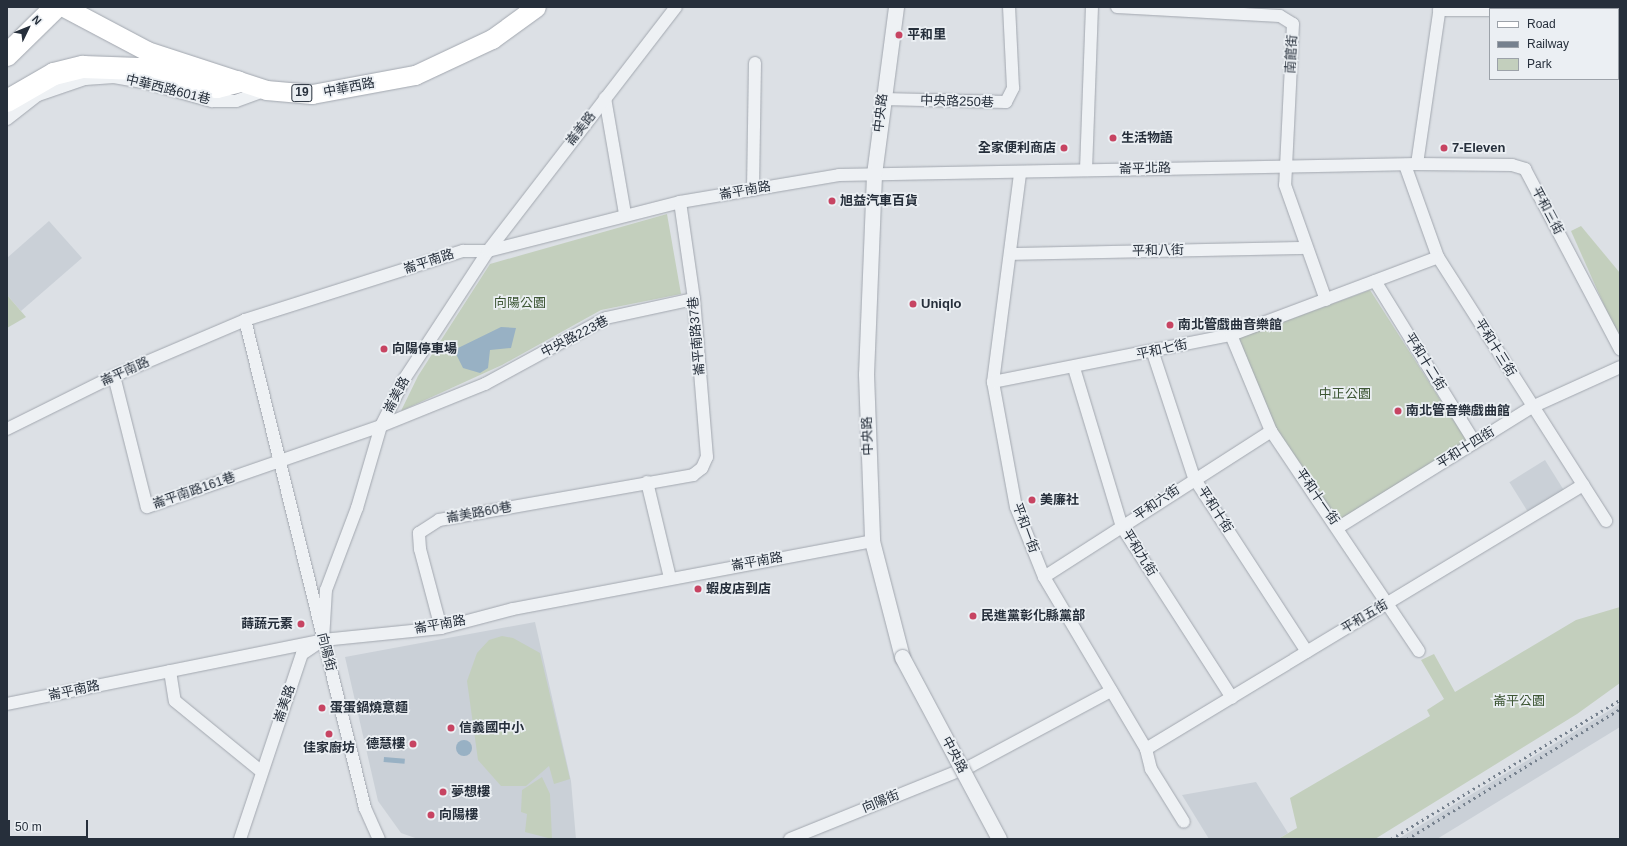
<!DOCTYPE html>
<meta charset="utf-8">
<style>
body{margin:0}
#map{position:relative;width:1627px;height:846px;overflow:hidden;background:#dce0e5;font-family:Arial,"Noto Sans TC",sans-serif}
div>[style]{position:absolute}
.built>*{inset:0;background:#cad0d7;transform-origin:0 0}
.green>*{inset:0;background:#c3cfbd}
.water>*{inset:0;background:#98b1c4;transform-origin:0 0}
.round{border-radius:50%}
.roads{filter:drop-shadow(0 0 1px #a2a7af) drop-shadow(0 0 1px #a2a7af)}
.minor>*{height:12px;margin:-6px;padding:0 6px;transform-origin:6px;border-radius:6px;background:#eef1f4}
.tertiary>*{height:15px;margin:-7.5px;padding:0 7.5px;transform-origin:7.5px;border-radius:7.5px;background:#eef1f4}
.primary>*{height:19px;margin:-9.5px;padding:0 9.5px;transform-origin:9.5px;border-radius:9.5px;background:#fff}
.motorway>*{height:22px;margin:-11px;padding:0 11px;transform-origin:11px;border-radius:11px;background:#fff}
.rail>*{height:3px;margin-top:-1.5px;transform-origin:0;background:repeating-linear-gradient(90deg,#76818e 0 2px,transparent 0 6px)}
.bridges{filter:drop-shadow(0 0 1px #a2a7af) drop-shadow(0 0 1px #a2a7af)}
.tertiary-bridge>*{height:15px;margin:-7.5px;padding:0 7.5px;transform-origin:7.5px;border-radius:7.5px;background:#eef1f4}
.dots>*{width:11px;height:11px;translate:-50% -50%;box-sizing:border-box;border:2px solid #ebeff3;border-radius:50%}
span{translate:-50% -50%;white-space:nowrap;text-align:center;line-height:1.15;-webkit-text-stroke:3.5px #ebeff3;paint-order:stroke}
.shield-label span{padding:1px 3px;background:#ebeff3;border:1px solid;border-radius:3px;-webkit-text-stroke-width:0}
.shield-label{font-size:12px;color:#262f3b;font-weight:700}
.poi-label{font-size:13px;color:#262f3b;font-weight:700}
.left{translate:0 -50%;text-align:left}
.right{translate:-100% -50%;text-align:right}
.street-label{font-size:13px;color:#262f3b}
.park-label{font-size:13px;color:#3d5634}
.frame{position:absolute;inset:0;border:8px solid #262f3b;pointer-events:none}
.legend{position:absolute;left:1489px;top:8px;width:130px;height:72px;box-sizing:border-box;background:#ebeff3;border:1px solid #9ca2a9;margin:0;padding:5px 7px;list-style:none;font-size:12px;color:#262f3b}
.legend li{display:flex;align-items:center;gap:8px;height:20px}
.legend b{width:20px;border:1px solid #9ca2a9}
.north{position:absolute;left:8px;top:8px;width:40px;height:40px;-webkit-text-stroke:3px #ebeff3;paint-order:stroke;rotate:47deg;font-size:11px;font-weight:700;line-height:16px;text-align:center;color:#262f3b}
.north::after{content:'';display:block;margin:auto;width:14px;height:18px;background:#262f3b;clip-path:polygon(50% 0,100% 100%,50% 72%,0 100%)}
.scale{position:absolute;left:8px;top:820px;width:80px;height:18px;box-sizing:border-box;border:2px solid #262f3b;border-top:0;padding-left:5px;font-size:12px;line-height:14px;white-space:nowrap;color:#262f3b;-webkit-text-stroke:3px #ebeff3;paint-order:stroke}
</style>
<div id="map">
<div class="built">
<i style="clip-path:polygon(49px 221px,82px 258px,21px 311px,7px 295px,7px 258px)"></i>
<i style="left:1545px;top:460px;width:36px;height:42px;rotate:58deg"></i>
<i style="clip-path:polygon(535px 622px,571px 781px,576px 839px,418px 839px,401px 833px,378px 801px,345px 657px)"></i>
<i style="clip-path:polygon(1620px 704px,1620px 727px,1437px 839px,1398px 839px)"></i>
<i style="clip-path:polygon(1256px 782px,1288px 833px,1278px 839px,1209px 839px,1182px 795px)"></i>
</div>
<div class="green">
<i style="clip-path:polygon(667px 214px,681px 294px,601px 310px,502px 365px,401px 411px,418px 376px,490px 264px)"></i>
<i style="clip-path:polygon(1581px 226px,1620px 273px,1620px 341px,1571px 231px)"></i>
<i style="clip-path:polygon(1370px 290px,1468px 443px,1339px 523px,1274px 429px,1239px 338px)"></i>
<i style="clip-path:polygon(7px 295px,26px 317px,7px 328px)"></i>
<i style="clip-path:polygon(1620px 607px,1620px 683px,1577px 714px,1375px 839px,1278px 839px,1297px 828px,1290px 798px,1430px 716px,1427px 710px,1444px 699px,1421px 660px,1434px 654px,1455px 692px,1576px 620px)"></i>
<i style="clip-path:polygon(502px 636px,513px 638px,540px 653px,570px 779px,554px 784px,549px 766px,526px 786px,501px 786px,478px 760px,467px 681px,477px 653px,489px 640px)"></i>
<i style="clip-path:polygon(542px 777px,550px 794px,552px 839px,525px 832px,527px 814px,521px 812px,522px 790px)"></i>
</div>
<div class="water">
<i style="clip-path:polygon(501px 327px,516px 328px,511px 348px,490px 350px,488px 368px,480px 373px,463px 368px,454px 350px)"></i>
<i class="round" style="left:456px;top:740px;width:16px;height:16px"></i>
<i style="left:384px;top:757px;width:21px;height:5px;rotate:5deg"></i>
</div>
<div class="roads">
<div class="minor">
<i style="left:1117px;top:7px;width:163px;rotate:3.2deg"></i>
<i style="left:1280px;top:16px;width:15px;rotate:32deg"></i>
<i style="left:1293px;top:24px;width:161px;rotate:92.8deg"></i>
<i style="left:1285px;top:185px;width:122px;rotate:70.4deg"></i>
<i style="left:1439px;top:10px;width:51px"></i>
<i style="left:1618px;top:14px;width:2px"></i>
<i style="left:605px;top:98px;width:118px;rotate:80.2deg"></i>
<i style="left:883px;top:99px;width:123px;rotate:1.4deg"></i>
<i style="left:1006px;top:102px;width:16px;rotate:-63deg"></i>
<i style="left:1013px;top:88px;width:81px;rotate:-92.8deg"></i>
<i style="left:7px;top:119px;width:39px;rotate:-38deg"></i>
<i style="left:38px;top:95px;width:50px;rotate:-18.8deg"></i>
<i style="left:85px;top:79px;width:29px;rotate:-4deg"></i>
<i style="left:114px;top:77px;width:29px;rotate:10deg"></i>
<i style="left:143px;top:82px;width:72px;rotate:15.4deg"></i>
<i style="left:212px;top:101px;width:24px"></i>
<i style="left:236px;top:101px;width:32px;rotate:-20deg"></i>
<i style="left:1417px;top:164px;width:159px;rotate:-81.7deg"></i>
<i style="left:1405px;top:165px;width:98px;rotate:70.3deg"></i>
<i style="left:1438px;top:257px;width:313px;rotate:57.5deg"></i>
<i style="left:1086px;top:170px;width:163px;rotate:-87.9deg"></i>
<i style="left:1020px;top:174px;width:210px;rotate:97.4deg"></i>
<i style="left:993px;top:382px;width:127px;rotate:79.6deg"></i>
<i style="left:1016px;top:507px;width:75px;rotate:68.2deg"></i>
<i style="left:1044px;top:577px;width:200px;rotate:59.3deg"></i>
<i style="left:1146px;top:749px;width:21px;rotate:76deg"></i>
<i style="left:1151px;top:769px;width:62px;rotate:58.1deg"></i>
<i style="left:753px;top:190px;width:127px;rotate:-89.1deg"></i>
<i style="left:1011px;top:254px;width:295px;rotate:-1.2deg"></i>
<i style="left:1375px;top:281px;width:190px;rotate:58.3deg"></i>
<i style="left:245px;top:320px;width:503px;rotate:76.18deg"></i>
<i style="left:365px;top:808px;width:34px;rotate:66deg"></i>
<i style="left:1231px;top:335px;width:104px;rotate:67.4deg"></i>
<i style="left:1271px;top:431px;width:265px;rotate:56.1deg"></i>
<i style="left:1153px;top:353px;width:132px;rotate:71.8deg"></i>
<i style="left:1194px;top:478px;width:207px;rotate:57deg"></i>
<i style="left:1074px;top:368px;width:166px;rotate:73.2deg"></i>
<i style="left:1122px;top:527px;width:203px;rotate:57.2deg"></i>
<i style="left:114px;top:376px;width:135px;rotate:75.9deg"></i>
<i style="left:147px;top:507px;width:248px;rotate:-19.1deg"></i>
<i style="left:381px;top:426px;width:112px;rotate:-22deg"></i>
<i style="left:485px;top:384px;width:138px;rotate:-28.6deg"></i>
<i style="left:606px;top:318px;width:90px;rotate:-12.2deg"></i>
<i style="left:993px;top:382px;width:243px;rotate:-11.2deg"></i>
<i style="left:1231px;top:335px;width:221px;rotate:-20.6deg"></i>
<i style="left:7px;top:429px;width:119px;rotate:-26.4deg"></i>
<i style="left:114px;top:376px;width:142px;rotate:-23.1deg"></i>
<i style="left:245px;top:320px;width:229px;rotate:-17.6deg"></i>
<i style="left:463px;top:251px;width:25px"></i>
<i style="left:488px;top:251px;width:198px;rotate:-14.3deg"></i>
<i style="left:680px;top:202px;width:161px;rotate:-9.6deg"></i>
<i style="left:839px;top:175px;width:578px;rotate:-1.09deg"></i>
<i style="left:1417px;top:164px;width:95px;rotate:0.6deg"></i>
<i style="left:1512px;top:165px;width:14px;rotate:17deg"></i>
<i style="left:1525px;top:169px;width:204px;rotate:62.2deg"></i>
<i style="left:647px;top:482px;width:99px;rotate:76.5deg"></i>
<i style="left:1339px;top:527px;width:227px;rotate:-31.9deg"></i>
<i style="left:1532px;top:407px;width:97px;rotate:-24.4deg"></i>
<i style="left:1044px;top:577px;width:270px;rotate:-32.7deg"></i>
<i style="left:441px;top:628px;width:82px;rotate:-104.9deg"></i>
<i style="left:420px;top:549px;width:16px;rotate:-94deg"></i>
<i style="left:419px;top:533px;width:24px;rotate:-33deg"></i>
<i style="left:439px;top:520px;width:258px;rotate:-10deg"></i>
<i style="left:693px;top:475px;width:11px;rotate:-38deg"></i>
<i style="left:702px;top:468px;width:12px;rotate:-66deg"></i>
<i style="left:707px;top:457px;width:159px;rotate:-94.7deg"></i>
<i style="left:694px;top:299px;width:98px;rotate:-98.2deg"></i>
<i style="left:170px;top:671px;width:30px;rotate:81deg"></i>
<i style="left:175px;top:701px;width:112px;rotate:39.2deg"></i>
<i style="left:7px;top:704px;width:322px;rotate:-11.4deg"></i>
<i style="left:323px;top:640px;width:119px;rotate:-5.8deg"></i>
<i style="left:441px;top:628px;width:74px;rotate:-14.8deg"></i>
<i style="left:513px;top:609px;width:365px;rotate:-10.7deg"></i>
<i style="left:1146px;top:749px;width:511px;rotate:-31.14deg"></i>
<i style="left:240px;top:839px;width:195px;rotate:-71.5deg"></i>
<i style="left:302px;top:654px;width:25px;rotate:-34deg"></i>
<i style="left:323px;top:640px;width:50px;rotate:-86.6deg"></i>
<i style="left:326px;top:590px;width:88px;rotate:-69.3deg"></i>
<i style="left:357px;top:508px;width:85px;rotate:-73.7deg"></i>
<i style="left:381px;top:426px;width:54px;rotate:-63.4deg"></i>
<i style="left:405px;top:378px;width:152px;rotate:-56.8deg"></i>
<i style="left:488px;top:251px;width:308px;rotate:-52.4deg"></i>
<i style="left:790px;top:839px;width:195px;rotate:-22deg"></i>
<i style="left:971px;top:766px;width:159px;rotate:-28.2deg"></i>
</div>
<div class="tertiary">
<i style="left:896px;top:7px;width:169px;rotate:97.5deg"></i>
<i style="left:874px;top:175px;width:199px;rotate:92.3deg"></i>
<i style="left:866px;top:374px;width:167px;rotate:87.9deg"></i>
<i style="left:872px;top:541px;width:120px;rotate:75.5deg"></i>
</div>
<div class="primary">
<i style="left:64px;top:7px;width:94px;rotate:27.9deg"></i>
<i style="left:147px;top:51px;width:125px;rotate:18.1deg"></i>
<i style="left:266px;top:90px;width:46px;rotate:5deg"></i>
<i style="left:312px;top:94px;width:105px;rotate:-10.5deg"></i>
<i style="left:415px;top:75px;width:85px;rotate:-25.1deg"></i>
<i style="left:492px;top:39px;width:54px;rotate:-36deg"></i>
</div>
<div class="motorway">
<i style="left:7px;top:55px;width:69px;rotate:-44.4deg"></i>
<i style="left:7px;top:101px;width:54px;rotate:-29.9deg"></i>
<i style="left:54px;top:74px;width:30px;rotate:-14deg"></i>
<i style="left:83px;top:67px;width:56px;rotate:2deg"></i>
<i style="left:139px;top:69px;width:80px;rotate:13deg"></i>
<i style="left:217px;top:87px;width:21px;rotate:-14deg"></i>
</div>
</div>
<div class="rail">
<i style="left:1391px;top:839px;width:268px;rotate:-31.3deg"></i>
<i style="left:1407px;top:839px;width:250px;rotate:-31.4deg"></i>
</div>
<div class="bridges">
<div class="tertiary-bridge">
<i style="left:902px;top:657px;width:206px;rotate:61.9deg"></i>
</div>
</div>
<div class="dots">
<i style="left:899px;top:35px;background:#c74462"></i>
<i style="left:1113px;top:138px;background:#c74462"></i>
<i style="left:1064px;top:148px;background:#c74462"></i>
<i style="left:1444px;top:148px;background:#c74462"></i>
<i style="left:832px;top:201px;background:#c74462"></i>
<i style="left:913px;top:304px;background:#c74462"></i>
<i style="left:1170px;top:325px;background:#c74462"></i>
<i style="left:384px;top:349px;background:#c74462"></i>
<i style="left:1398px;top:411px;background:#c74462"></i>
<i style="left:1032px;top:500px;background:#c74462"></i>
<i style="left:698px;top:589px;background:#c74462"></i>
<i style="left:973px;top:616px;background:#c74462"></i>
<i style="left:301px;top:624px;background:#c74462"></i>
<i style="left:322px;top:708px;background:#c74462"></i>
<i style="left:451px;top:728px;background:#c74462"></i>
<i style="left:329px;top:734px;background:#c74462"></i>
<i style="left:413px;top:744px;background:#c74462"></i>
<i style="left:443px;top:792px;background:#c74462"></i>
<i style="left:431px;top:815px;background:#c74462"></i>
</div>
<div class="shield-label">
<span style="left:302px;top:93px">19</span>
</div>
<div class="poi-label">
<span class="left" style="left:907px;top:35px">平和里</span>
<span class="left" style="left:1121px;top:138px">生活物語</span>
<span class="right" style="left:1056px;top:148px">全家便利商店</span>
<span class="left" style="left:1452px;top:148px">7-Eleven</span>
<span class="left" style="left:840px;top:201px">旭益汽車百貨</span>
<span class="left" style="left:921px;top:304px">Uniqlo</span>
<span class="left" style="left:1178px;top:325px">南北管戲曲音樂館</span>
<span class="left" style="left:392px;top:349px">向陽停車場</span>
<span class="left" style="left:1406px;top:411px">南北管音樂戲曲館</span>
<span class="left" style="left:1040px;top:500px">美廉社</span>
<span class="left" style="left:706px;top:589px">蝦皮店到店</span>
<span class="left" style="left:981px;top:616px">民進黨彰化縣黨部</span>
<span class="right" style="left:293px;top:624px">蒔蔬元素</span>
<span class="left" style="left:330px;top:708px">蛋蛋鍋燒意麵</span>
<span class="left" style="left:459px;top:728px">信義國中小</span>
<span class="right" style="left:405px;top:744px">德慧樓</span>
<span style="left:329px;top:748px">佳家廚坊</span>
<span class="left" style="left:451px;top:792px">夢想樓</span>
<span class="left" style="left:439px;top:815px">向陽樓</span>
</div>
<div class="street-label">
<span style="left:1292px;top:54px;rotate:-87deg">南館街</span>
<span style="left:349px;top:88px;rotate:-11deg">中華西路</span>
<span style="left:168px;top:90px;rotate:14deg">中華西路601巷</span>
<span style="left:957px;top:102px;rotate:2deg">中央路250巷</span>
<span style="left:881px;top:113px;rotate:-83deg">中央路</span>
<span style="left:581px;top:129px;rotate:-52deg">崙美路</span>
<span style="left:1145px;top:169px;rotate:-1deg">崙平北路</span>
<span style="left:745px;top:191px;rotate:-10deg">崙平南路</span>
<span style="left:1547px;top:211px;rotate:62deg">平和三街</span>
<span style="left:1158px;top:251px;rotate:-1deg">平和八街</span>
<span style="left:429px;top:262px;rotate:-18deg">崙平南路</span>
<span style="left:697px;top:336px;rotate:-95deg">崙平南路37巷</span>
<span style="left:575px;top:337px;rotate:-27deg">中央路223巷</span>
<span style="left:1495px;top:348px;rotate:58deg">平和十三街</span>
<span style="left:1162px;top:350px;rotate:-12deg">平和七街</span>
<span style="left:1425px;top:362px;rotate:58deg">平和十二街</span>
<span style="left:125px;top:372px;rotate:-24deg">崙平南路</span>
<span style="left:397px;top:395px;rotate:-62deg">崙美路</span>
<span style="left:868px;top:436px;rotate:-92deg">中央路</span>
<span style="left:1466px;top:448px;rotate:-32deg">平和十四街</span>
<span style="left:194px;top:491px;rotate:-19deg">崙平南路161巷</span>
<span style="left:1317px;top:497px;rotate:55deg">平和十一街</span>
<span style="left:1157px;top:503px;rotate:-34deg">平和六街</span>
<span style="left:1215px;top:510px;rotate:57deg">平和十街</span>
<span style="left:479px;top:513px;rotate:-10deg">崙美路60巷</span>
<span style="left:1025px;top:528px;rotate:70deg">平和一街</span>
<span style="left:1139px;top:553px;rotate:58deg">平和九街</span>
<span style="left:757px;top:562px;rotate:-10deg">崙平南路</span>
<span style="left:1365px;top:617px;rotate:-31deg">平和五街</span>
<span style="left:440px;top:625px;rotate:-10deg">崙平南路</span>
<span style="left:326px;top:652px;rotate:76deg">向陽街</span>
<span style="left:74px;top:691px;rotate:-12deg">崙平南路</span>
<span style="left:285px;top:704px;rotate:-71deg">崙美路</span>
<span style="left:954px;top:755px;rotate:62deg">中央路</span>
<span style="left:881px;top:802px;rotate:-22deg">向陽街</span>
</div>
<div class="park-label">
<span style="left:520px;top:303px">向陽公園</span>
<span style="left:1345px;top:394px">中正公園</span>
<span style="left:1519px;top:701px">崙平公園</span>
</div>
<div class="frame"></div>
<ul class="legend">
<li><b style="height:5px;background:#fff"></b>Road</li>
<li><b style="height:5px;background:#76818e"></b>Railway</li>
<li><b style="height:11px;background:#c3cfbd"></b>Park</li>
</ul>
<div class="north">N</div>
<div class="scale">50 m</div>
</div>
